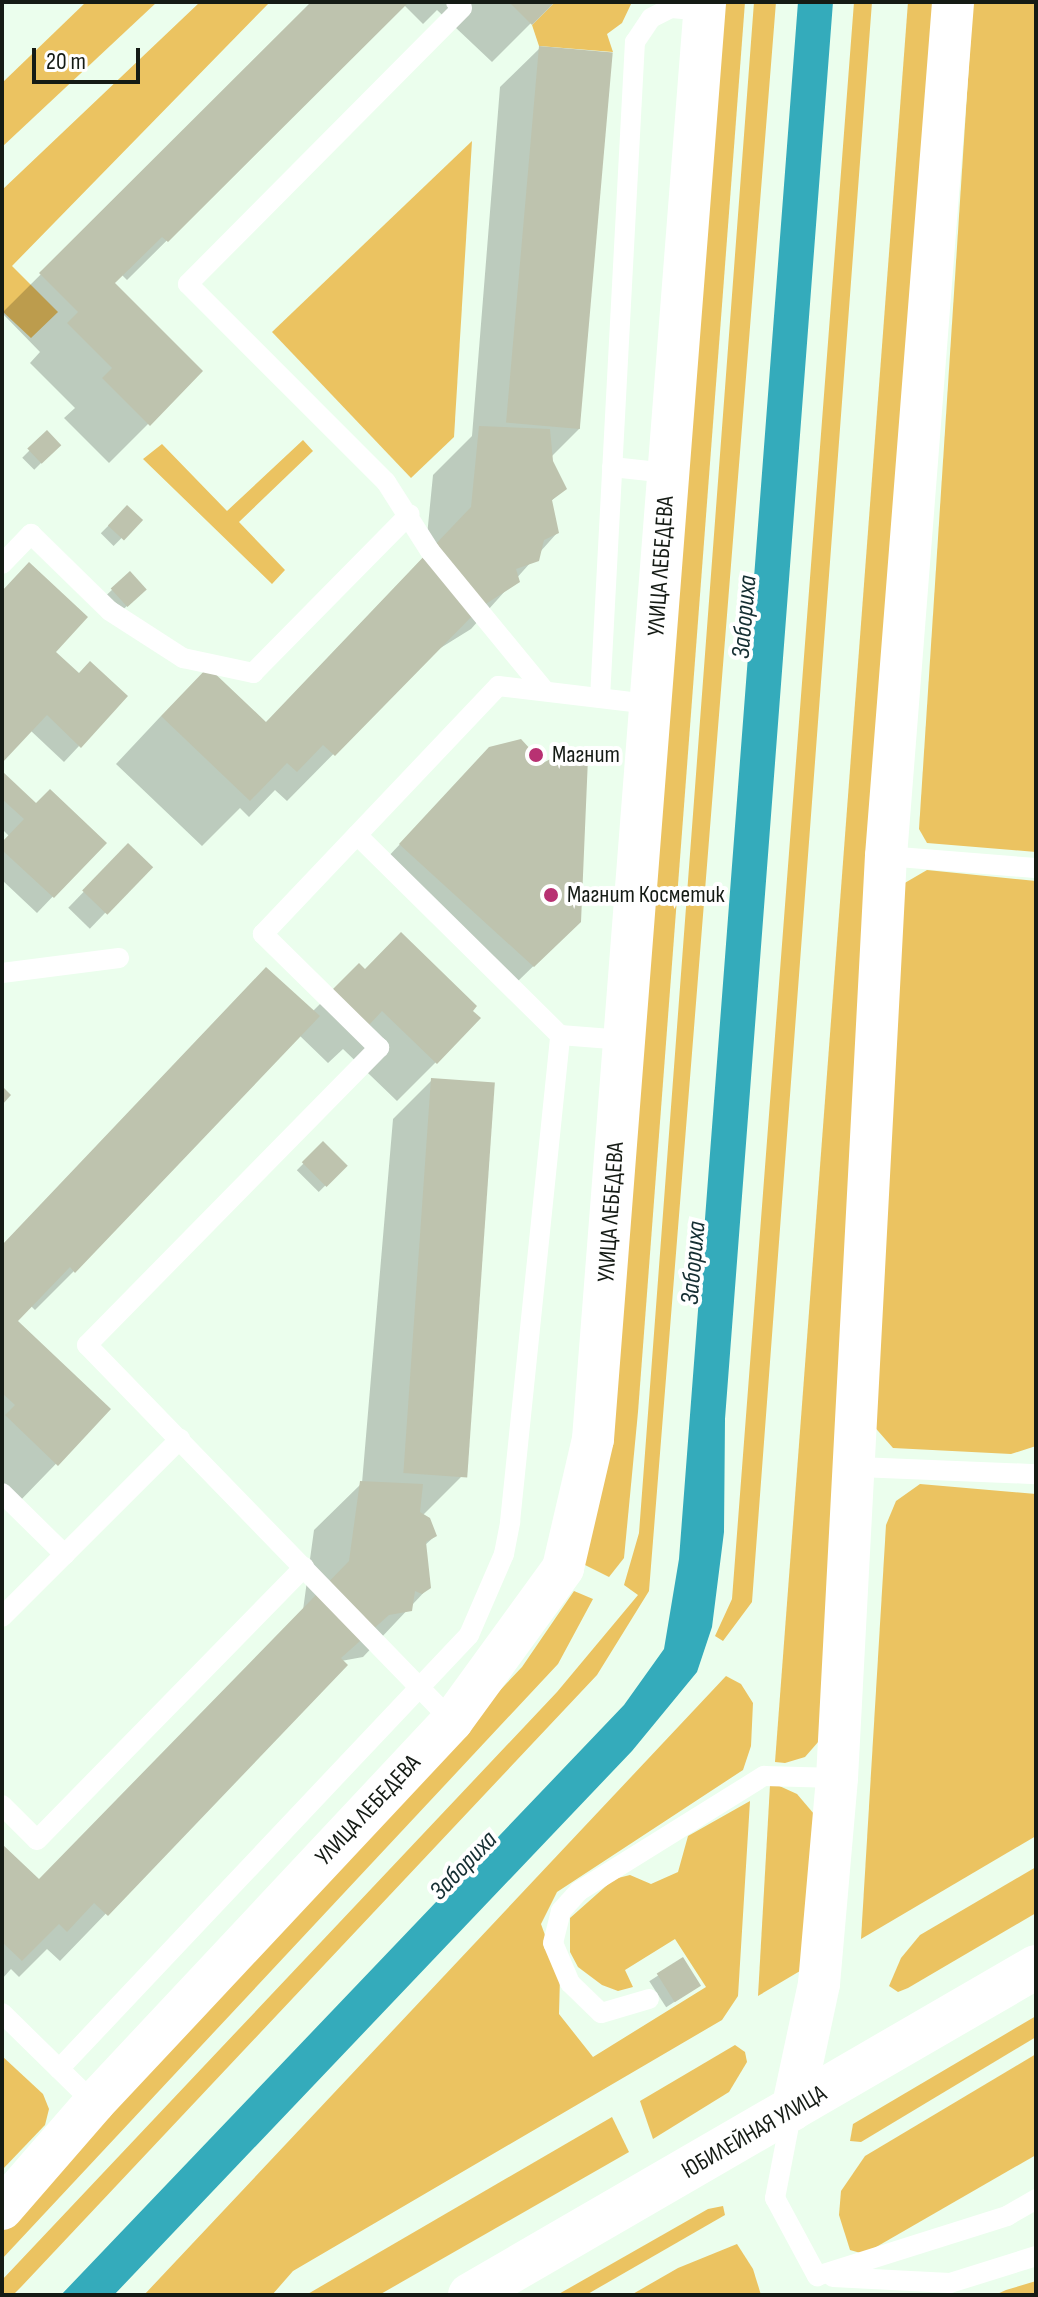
<!DOCTYPE html>
<meta charset="utf-8">
<style>
body{margin:0}
#map{position:relative;width:1038px;height:2297px;overflow:hidden;background:#ebfeed;font-family:"Sofia Sans Condensed",sans-serif}
div>[style]{position:absolute}
.green>*{inset:0;background:#ebc361}
.water>*{inset:0;background:#34abbb}
.shadow>*{inset:0;background:#0003;transform-origin:0 0}
.building>*{inset:0;background:#bec3ae;transform-origin:0 0}
.service>*{height:20px;margin:-10px;padding:0 10px;transform-origin:10px;border-radius:10px;background:#fff}
.minor>*{height:42px;margin:-21px;padding:0 21px;transform-origin:21px;border-radius:21px;background:#fff}
.secondary>*{height:44px;margin:-22px;padding:0 22px;transform-origin:22px;border-radius:22px;background:#fff}
.dots>*{width:22px;height:22px;translate:-50% -50%;box-sizing:border-box;border:4px solid #fff;border-radius:50%}
span{translate:-50% -50%;white-space:nowrap;text-align:center;line-height:1.15;-webkit-text-stroke:8px #fff;paint-order:stroke}
.street-label{font-size:24px;color:#151b15}
.poi-label{font-size:24px;color:#151b15}
.left{translate:0 -50%;text-align:left}
.water-label{font-size:26px;color:#152e32;font-style:italic}
.frame{position:absolute;inset:0;border:4px solid #151b15;pointer-events:none}
.scale{position:absolute;left:32px;top:48px;width:108px;height:36px;box-sizing:border-box;border:4px solid #151b15;border-top:0;padding-left:10px;font-size:24px;line-height:28px;white-space:nowrap;color:#151b15;-webkit-text-stroke:6px #fff;paint-order:stroke}
</style>
<div id="map">
<div class="green">
<i style="clip-path:polygon(86px 2px,157px 2px,2px 147px,2px 83px)"></i>
<i style="clip-path:polygon(200px 2px,270px 2px,12px 266px,58px 312px,31px 338px,2px 311px,2px 190px)"></i>
<i style="clip-path:polygon(555px 2px,632px 2px,622px 23px,607px 34px,613px 52px,539px 46px,532px 25px)"></i>
<i style="clip-path:polygon(724px 2px,745px 2px,638px 1412px,624px 1558px,609px 1577px,583px 1564px)"></i>
<i style="clip-path:polygon(754px 2px,776px 2px,649px 1591px,597px 1675px,21px 2287px,13px 2295px,2px 2295px,2px 2280px,557px 1692px,638px 1595px,624px 1585px,639px 1533px)"></i>
<i style="clip-path:polygon(854px 2px,872px 2px,752px 1602px,723px 1641px,715px 1636px,732px 1599px)"></i>
<i style="clip-path:polygon(908px 2px,954px 2px,819px 1741px,805px 1757px,785px 1763px,775px 1762px)"></i>
<i style="clip-path:polygon(973px 2px,1036px 2px,1036px 852px,927px 843px,919px 829px)"></i>
<i style="clip-path:polygon(472px 141px,454px 437px,411px 478px,272px 332px)"></i>
<i style="clip-path:polygon(303px 440px,313px 451px,239px 522px,285px 570px,272px 584px,143px 459px,162px 444px,227px 511px)"></i>
<i style="clip-path:polygon(927px 870px,1036px 881px,1036px 1446px,1011px 1454px,893px 1448px,871px 1423px,903px 884px)"></i>
<i style="clip-path:polygon(920px 1484px,1036px 1494px,1036px 1836px,861px 1939px,886px 1525px,896px 1501px)"></i>
<i style="clip-path:polygon(574px 1591px,593px 1599px,558px 1664px,2px 2259px,2px 2217px,522px 1667px)"></i>
<i style="clip-path:polygon(726px 1676px,741px 1684px,753px 1703px,751px 1746px,743px 1770px,557px 1892px,541px 1924px,560px 1977px,559px 2014px,593px 2057px,706px 1987px,675px 1939px,625px 1970px,633px 1987px,618px 1991px,602px 1985px,578px 1967px,570px 1952px,570px 1918px,614px 1879px,630px 1875px,651px 1884px,678px 1872px,688px 1836px,750px 1801px,738px 1996px,722px 2020px,293px 2271px,272px 2295px,144px 2295px)"></i>
<i style="clip-path:polygon(775px 1784px,797px 1794px,814px 1814px,800px 1971px,758px 1996px,770px 1785px)"></i>
<i style="clip-path:polygon(1036px 1867px,1036px 1913px,908px 1988px,898px 1992px,889px 1986px,901px 1958px,920px 1935px)"></i>
<i style="clip-path:polygon(1036px 2016px,1036px 2037px,861px 2142px,850px 2141px,853px 2124px)"></i>
<i style="clip-path:polygon(735px 2045px,745px 2052px,747px 2062px,729px 2092px,653px 2139px,640px 2101px)"></i>
<i style="clip-path:polygon(1036px 2054px,1036px 2155px,864px 2254px,850px 2250px,839px 2215px,841px 2191px,865px 2156px)"></i>
<i style="clip-path:polygon(2px 2056px,43px 2094px,49px 2109px,45px 2125px,2px 2170px)"></i>
<i style="clip-path:polygon(612px 2117px,629px 2152px,379px 2295px,306px 2295px)"></i>
<i style="clip-path:polygon(723px 2206px,725px 2215px,586px 2295px,557px 2295px,708px 2209px)"></i>
<i style="clip-path:polygon(737px 2244px,753px 2269px,761px 2295px,631px 2295px,678px 2268px)"></i>
<i style="clip-path:polygon(1036px 2281px,1036px 2295px,995px 2295px,1006px 2290px)"></i>
</div>
<div class="water">
<i style="clip-path:polygon(798px 2px,833px 2px,725px 1419px,724px 1532px,712px 1627px,697px 1672px,632px 1751px,114px 2295px,61px 2295px,624px 1705px,664px 1649px,679px 1559px)"></i>
</div>
<div class="shadow">
<i style="clip-path:polygon(314px 2px,552px 2px,492px 62px,437px 10px,423px 24px,404px 5px,127px 280px,122px 275px,113px 284px,201px 371px,109px 463px,64px 418px,75px 408px,30px 363px,40px 352px,2px 313px)"></i>
<i style="clip-path:polygon(540px 48px,580px 428px,550px 458px,565px 488px,550px 502px,557px 533px,471px 629px,434px 652px,287px 801px,275px 790px,249px 817px,240px 808px,202px 846px,116px 764px,161px 716px,265px 724px,425px 556px,433px 475px,472px 436px,500px 87px)"></i>
<i style="left:47px;top:433px;width:17px;height:35px;rotate:45deg"></i>
<i style="left:127px;top:507px;width:18px;height:37px;rotate:45deg"></i>
<i style="left:129px;top:574px;width:22px;height:34px;rotate:47deg"></i>
<i style="clip-path:polygon(2px 592px,53px 652px,79px 746px,64px 762px,30px 730px,2px 760px)"></i>
<i style="clip-path:polygon(474px 766px,579px 922px,517px 982px,385px 860px)"></i>
<i style="clip-path:polygon(2px 774px,36px 806px,104px 843px,37px 913px,2px 880px,2px 844px,9px 836px,2px 829px)"></i>
<i style="left:128px;top:846px;width:30px;height:86px;rotate:44deg"></i>
<i style="clip-path:polygon(359px 965px,436px 1062px,397px 1101px,343px 1049px,328px 1063px,299px 1035px,74px 1271px,35px 1310px,30px 1305px,15px 1321px,109px 1409px,17px 1504px,2px 1489px,2px 1246px,312px 1012px)"></i>
<i style="clip-path:polygon(432px 1080px,461px 1477px,422px 1516px,435px 1536px,424px 1546px,429px 1587px,363px 1657px,341px 1661px,346px 1665px,60px 1961px,47px 1949px,19px 1977px,11px 1969px,2px 1979px,2px 1847px,38px 1881px,303px 1610px,314px 1530px,362px 1483px,393px 1119px)"></i>
<i style="left:323px;top:1144px;width:31px;height:37px;rotate:45deg"></i>
<i style="left:682px;top:1960px;width:31px;height:39px;rotate:57deg"></i>
</div>
<div class="building">
<i style="clip-path:polygon(311px 2px,409px 2px,168px 242px,162px 237px,115px 283px,203px 371px,150px 426px,102px 378px,112px 368px,67px 323px,78px 312px,39px 273px)"></i>
<i style="clip-path:polygon(509px 2px,555px 2px,532px 25px)"></i>
<i style="left:539px;top:46px;width:74px;height:378px;rotate:5deg"></i>
<i style="clip-path:polygon(479px 426px,550px 429px,553px 461px,567px 489px,552px 500px,559px 533px,544px 540px,539px 561px,516px 569px,520px 582px,481px 607px,335px 756px,323px 745px,297px 772px,287px 763px,250px 801px,161px 716px,208px 667px,266px 722px,471px 507px)"></i>
<i style="left:47px;top:430px;width:21px;height:27px;rotate:47deg"></i>
<i style="left:127px;top:505px;width:22px;height:28px;rotate:43deg"></i>
<i style="clip-path:polygon(29px 562px,88px 617px,56px 652px,79px 673px,90px 661px,128px 696px,81px 748px,47px 715px,2px 763px,2px 591px)"></i>
<i style="left:130px;top:571px;width:25px;height:26px;rotate:48deg"></i>
<i style="clip-path:polygon(521px 739px,543px 763px,554px 757px,588px 758px,581px 922px,534px 967px,399px 844px,489px 747px)"></i>
<i style="clip-path:polygon(2px 771px,36px 803px,50px 789px,107px 843px,54px 898px,2px 850px,2px 842px,24px 819px,2px 799px)"></i>
<i style="left:128px;top:843px;width:35px;height:66px;rotate:44deg"></i>
<i style="clip-path:polygon(401px 932px,477px 1006px,473px 1011px,481px 1018px,437px 1064px,382px 1011px,369px 1025px,332px 990px,359px 963px,365px 969px)"></i>
<i style="clip-path:polygon(266px 967px,320px 1016px,75px 1273px,70px 1267px,18px 1321px,111px 1409px,58px 1466px,5px 1415px,15px 1405px,2px 1393px,2px 1245px)"></i>
<i style="left:431px;top:1078px;width:64px;height:396px;rotate:4deg"></i>
<i style="clip-path:polygon(2px 1086px,11px 1095px,2px 1105px)"></i>
<i style="left:323px;top:1141px;width:35px;height:30px;rotate:45deg"></i>
<i style="clip-path:polygon(360px 1481px,423px 1484px,420px 1512px,430px 1518px,437px 1536px,426px 1542px,431px 1588px,422px 1594px,415px 1591px,412px 1611px,389px 1615px,341px 1658px,348px 1665px,108px 1916px,94px 1903px,67px 1932px,59px 1924px,22px 1961px,2px 1942px,2px 1844px,39px 1879px,349px 1561px)"></i>
<i style="left:683px;top:1957px;width:34px;height:31px;rotate:58deg"></i>
</div>
<div class="service">
<i style="left:456px;top:2px;width:8px;rotate:45deg"></i>
<i style="left:462px;top:8px;width:389px;rotate:134.8deg"></i>
<i style="left:188px;top:284px;width:280px;rotate:45deg"></i>
<i style="left:386px;top:482px;width:82px;rotate:57.5deg"></i>
<i style="left:430px;top:551px;width:181px;rotate:50.6deg"></i>
<i style="left:612px;top:467px;width:56px;rotate:6.1deg"></i>
<i style="left:2px;top:564px;width:42px;rotate:-46deg"></i>
<i style="left:31px;top:534px;width:110px;rotate:44.3deg"></i>
<i style="left:110px;top:611px;width:87px;rotate:32.8deg"></i>
<i style="left:183px;top:658px;width:72px;rotate:12.1deg"></i>
<i style="left:253px;top:673px;width:223px;rotate:-45.4deg"></i>
<i style="left:600px;top:698px;width:657px;rotate:-86.95deg"></i>
<i style="left:635px;top:42px;width:29px;rotate:-56deg"></i>
<i style="left:651px;top:18px;width:22px;rotate:-27deg"></i>
<i style="left:671px;top:8px;width:33px;rotate:5deg"></i>
<i style="left:357px;top:835px;width:285px;rotate:44.6deg"></i>
<i style="left:886px;top:856px;width:150px;rotate:4.6deg"></i>
<i style="left:2px;top:973px;width:118px;rotate:-7.3deg"></i>
<i style="left:858px;top:1467px;width:178px;rotate:2.3deg"></i>
<i style="left:2px;top:1493px;width:88px;rotate:44.5deg"></i>
<i style="left:2px;top:1617px;width:252px;rotate:-45deg"></i>
<i style="left:452px;top:1721px;width:524px;rotate:-134.15deg"></i>
<i style="left:87px;top:1345px;width:417px;rotate:-45.5deg"></i>
<i style="left:379px;top:1048px;width:163px;rotate:-135.5deg"></i>
<i style="left:263px;top:934px;width:342px;rotate:-46.5deg"></i>
<i style="left:498px;top:686px;width:153px;rotate:6.8deg"></i>
<i style="left:2px;top:1805px;width:49px;rotate:45deg"></i>
<i style="left:37px;top:1840px;width:382px;rotate:-45.6deg"></i>
<i style="left:649px;top:1999px;width:50px;rotate:163.7deg"></i>
<i style="left:601px;top:2013px;width:43px;rotate:-135.9deg"></i>
<i style="left:570px;top:1983px;width:43px;rotate:-113deg"></i>
<i style="left:553px;top:1943px;width:33px;rotate:-76deg"></i>
<i style="left:561px;top:1911px;width:27px;rotate:-48deg"></i>
<i style="left:579px;top:1891px;width:218px;rotate:-31.9deg"></i>
<i style="left:764px;top:1776px;width:73px;rotate:1.6deg"></i>
<i style="left:2px;top:2013px;width:129px;rotate:44.4deg"></i>
<i style="left:59px;top:2069px;width:597px;rotate:-46.63deg"></i>
<i style="left:469px;top:1635px;width:88px;rotate:-66.6deg"></i>
<i style="left:504px;top:1554px;width:33px;rotate:-79deg"></i>
<i style="left:510px;top:1522px;width:490px;rotate:-84.1deg"></i>
<i style="left:560px;top:1035px;width:64px;rotate:4.5deg"></i>
<i style="left:792px;top:2110px;width:90px;rotate:100.9deg"></i>
<i style="left:775px;top:2198px;width:89px;rotate:61.7deg"></i>
<i style="left:817px;top:2276px;width:199px;rotate:-17.5deg"></i>
<i style="left:1007px;top:2216px;width:34px;rotate:-30deg"></i>
<i style="left:833px;top:2277px;width:117px;rotate:2.9deg"></i>
<i style="left:950px;top:2283px;width:90px;rotate:-17.4deg"></i>
</div>
<div class="minor">
<i style="left:792px;top:2110px;width:129px;rotate:-77.9deg"></i>
<i style="left:819px;top:1984px;width:207px;rotate:-85deg"></i>
<i style="left:837px;top:1778px;width:923px;rotate:-86.96deg"></i>
<i style="left:886px;top:856px;width:857px;rotate:-85.51deg"></i>
<i style="left:2px;top:2209px;width:140px;rotate:-49deg"></i>
<i style="left:94px;top:2103px;width:524px;rotate:-46.86deg"></i>
<i style="left:452px;top:1721px;width:189px;rotate:-54deg"></i>
<i style="left:563px;top:1568px;width:132px;rotate:-76.9deg"></i>
<i style="left:593px;top:1439px;width:1441px;rotate:-85.54deg"></i>
</div>
<div class="secondary">
<i style="left:470px;top:2295px;width:654px;rotate:-30.09deg"></i>
</div>
<div class="dots">
<i style="left:536px;top:755px;background:#b83172"></i>
<i style="left:551px;top:895px;background:#b83172"></i>
</div>
<div class="street-label">
<span style="left:661px;top:566px;rotate:-86deg">УЛИЦА ЛЕБЕДЕВА</span>
<span style="left:611px;top:1212px;rotate:-86deg">УЛИЦА ЛЕБЕДЕВА</span>
<span style="left:368px;top:1810px;rotate:-47deg">УЛИЦА ЛЕБЕДЕВА</span>
<span style="left:754px;top:2132px;rotate:-30deg">ЮБИЛЕЙНАЯ УЛИЦА</span>
</div>
<div class="poi-label">
<span class="left" style="left:552px;top:755px">Магнит</span>
<span class="left" style="left:567px;top:895px">Магнит Косметик</span>
</div>
<div class="water-label">
<span style="left:745px;top:617px;rotate:-85deg">Забориха</span>
<span style="left:694px;top:1263px;rotate:-85deg">Забориха</span>
<span style="left:464px;top:1866px;rotate:-46deg">Забориха</span>
</div>
<div class="frame"></div>
<div class="scale">20 m</div>
</div>
